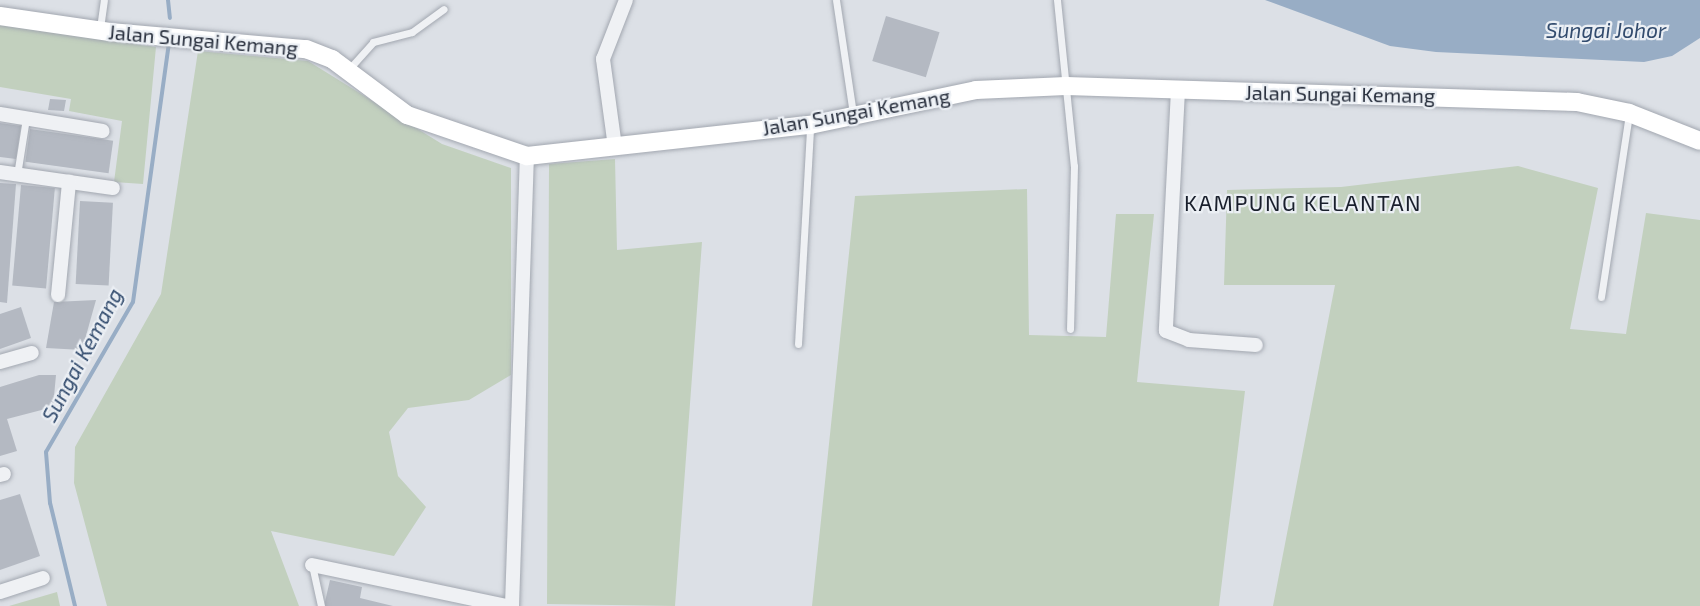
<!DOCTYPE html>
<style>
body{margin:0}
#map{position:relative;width:1700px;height:606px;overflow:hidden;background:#dce0e6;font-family:"Exo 2",sans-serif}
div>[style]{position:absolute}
.green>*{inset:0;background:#c2d0be}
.water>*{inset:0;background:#98adc5}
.stream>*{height:4px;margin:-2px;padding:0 2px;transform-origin:2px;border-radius:2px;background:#98adc5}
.building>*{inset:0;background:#b4b9c2;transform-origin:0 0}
.roads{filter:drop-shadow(0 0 2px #a2a7b0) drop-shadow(0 0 2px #a2a7b0)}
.lane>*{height:7px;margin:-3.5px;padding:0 3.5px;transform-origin:3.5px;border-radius:3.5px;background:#eff1f4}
.street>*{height:14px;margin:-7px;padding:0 7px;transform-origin:7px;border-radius:7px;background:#eff1f4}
.secondary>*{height:18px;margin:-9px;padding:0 9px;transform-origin:9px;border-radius:9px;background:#fff}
span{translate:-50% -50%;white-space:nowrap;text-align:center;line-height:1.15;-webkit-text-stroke:4.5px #ebeff4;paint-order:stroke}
.street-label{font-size:20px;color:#272e3c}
.water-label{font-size:21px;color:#334c6e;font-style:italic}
.quarter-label{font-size:22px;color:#191f2c;letter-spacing:1.5px}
</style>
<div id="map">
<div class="green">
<i style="clip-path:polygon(0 25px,156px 47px,143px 184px,114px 182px,122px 121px,69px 111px,71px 99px,0 87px)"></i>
<i style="clip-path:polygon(198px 51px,308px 61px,442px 144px,511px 168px,511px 375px,469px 400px,408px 408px,389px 432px,398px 476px,426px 507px,394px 556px,271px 531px,299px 606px,107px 606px,74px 483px,75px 447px,161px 294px)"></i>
<i style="clip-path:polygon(615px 159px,617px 250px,702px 242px,675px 606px,547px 604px,549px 164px)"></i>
<i style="clip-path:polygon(1518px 166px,1598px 188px,1570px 329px,1626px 334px,1646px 213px,1700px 220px,1700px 606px,1273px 606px,1335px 285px,1224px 285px,1227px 190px,1341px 187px)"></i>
<i style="clip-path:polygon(1027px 189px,1029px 335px,1106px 337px,1116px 214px,1154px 214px,1137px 382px,1245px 391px,1219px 606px,812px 606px,855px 196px)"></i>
<i style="clip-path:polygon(57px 592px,60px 606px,9px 606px)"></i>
</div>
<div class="water">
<i style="clip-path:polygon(1265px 0,1700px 0,1700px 38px,1672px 56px,1644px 62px,1436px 52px,1390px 46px)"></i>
</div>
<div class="stream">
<i style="left:168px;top:0;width:18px;rotate:84deg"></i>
<i style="left:75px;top:606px;width:106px;rotate:-103.6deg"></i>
<i style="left:50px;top:503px;width:51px;rotate:-94.5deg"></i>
<i style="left:46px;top:452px;width:173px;rotate:-59.9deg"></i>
<i style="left:133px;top:302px;width:260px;rotate:-82.1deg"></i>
</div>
<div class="building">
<i style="left:886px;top:16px;width:56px;height:47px;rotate:17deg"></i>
<i style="clip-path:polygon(50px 99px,66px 100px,64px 111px,48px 110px)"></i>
<i style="clip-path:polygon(0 123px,21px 126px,16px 159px,0 157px)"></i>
<i style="left:30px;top:129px;width:84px;height:33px;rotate:8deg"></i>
<i style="clip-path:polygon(0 183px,16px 184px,7px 303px,0 302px)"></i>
<i style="left:21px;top:185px;width:34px;height:101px;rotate:5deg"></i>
<i style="left:80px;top:201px;width:33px;height:83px;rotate:3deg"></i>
<i style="clip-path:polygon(96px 300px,82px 350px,46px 348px,54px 302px)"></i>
<i style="clip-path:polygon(21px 307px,31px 338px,0 349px,0 314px)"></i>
<i style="clip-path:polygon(39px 375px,56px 375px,53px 407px,7px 419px,17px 451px,0 456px,0 387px)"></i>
<i style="clip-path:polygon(20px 494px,40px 556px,0 570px,0 500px)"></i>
<i style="clip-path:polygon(330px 580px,362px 587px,360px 598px,393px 606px,324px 606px)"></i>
</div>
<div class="roads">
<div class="lane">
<i style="left:836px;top:0;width:115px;rotate:81.5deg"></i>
<i style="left:1057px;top:0;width:167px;rotate:84.2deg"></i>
<i style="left:1074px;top:166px;width:163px;rotate:91.4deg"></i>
<i style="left:100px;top:28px;width:28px;rotate:-82deg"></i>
<i style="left:349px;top:69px;width:36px;rotate:-48deg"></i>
<i style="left:373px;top:42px;width:40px;rotate:-14.4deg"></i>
<i style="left:412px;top:32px;width:39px;rotate:-36deg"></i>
<i style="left:17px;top:175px;width:58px;rotate:-81deg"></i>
<i style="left:1601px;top:297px;width:186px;rotate:-81.3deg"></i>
<i style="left:798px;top:344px;width:216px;rotate:-86.8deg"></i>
<i style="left:312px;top:565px;width:42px;rotate:77.6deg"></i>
</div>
<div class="street">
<i style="left:1178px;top:90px;width:241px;rotate:92.9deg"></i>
<i style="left:1166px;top:331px;width:25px;rotate:21deg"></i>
<i style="left:1189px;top:340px;width:67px;rotate:4.3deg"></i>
<i style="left:0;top:114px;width:104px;rotate:9.4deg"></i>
<i style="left:615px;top:147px;width:89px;rotate:-97.8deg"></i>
<i style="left:603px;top:59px;width:63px;rotate:-68.7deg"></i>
<i style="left:0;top:172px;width:114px;rotate:8.1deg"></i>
<i style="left:58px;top:295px;width:114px;rotate:-84.4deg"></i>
<i style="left:0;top:362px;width:33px;rotate:-16deg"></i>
<i style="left:0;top:475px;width:4px;rotate:-14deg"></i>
<i style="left:312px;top:565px;width:198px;rotate:11.9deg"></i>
<i style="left:0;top:592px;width:45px;rotate:-18deg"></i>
<i style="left:512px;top:606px;width:450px;rotate:-88.1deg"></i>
</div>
<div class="secondary">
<i style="left:0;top:16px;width:111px;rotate:8.3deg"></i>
<i style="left:110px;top:32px;width:197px;rotate:5deg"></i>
<i style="left:306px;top:49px;width:28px;rotate:21deg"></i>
<i style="left:332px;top:59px;width:94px;rotate:36.7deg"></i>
<i style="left:407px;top:115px;width:127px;rotate:18.9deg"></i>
<i style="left:527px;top:156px;width:285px;rotate:-6.3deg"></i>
<i style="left:810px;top:125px;width:170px;rotate:-11.9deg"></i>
<i style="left:976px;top:90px;width:90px;rotate:-2.5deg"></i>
<i style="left:1066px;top:86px;width:511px;rotate:1.79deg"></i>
<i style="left:1577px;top:102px;width:53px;rotate:11.9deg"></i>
<i style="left:1629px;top:113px;width:76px;rotate:21.5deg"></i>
</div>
</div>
<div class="street-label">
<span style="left:203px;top:40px;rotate:5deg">Jalan Sungai Kemang</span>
<span style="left:1340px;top:94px;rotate:1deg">Jalan Sungai Kemang</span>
<span style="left:856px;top:112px;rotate:-10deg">Jalan Sungai Kemang</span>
</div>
<div class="water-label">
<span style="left:1606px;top:30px">Sungai Johor</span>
<span style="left:82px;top:355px;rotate:-62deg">Sungai Kemang</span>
</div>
<div class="quarter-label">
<span style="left:1303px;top:203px">KAMPUNG KELANTAN</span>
</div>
</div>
